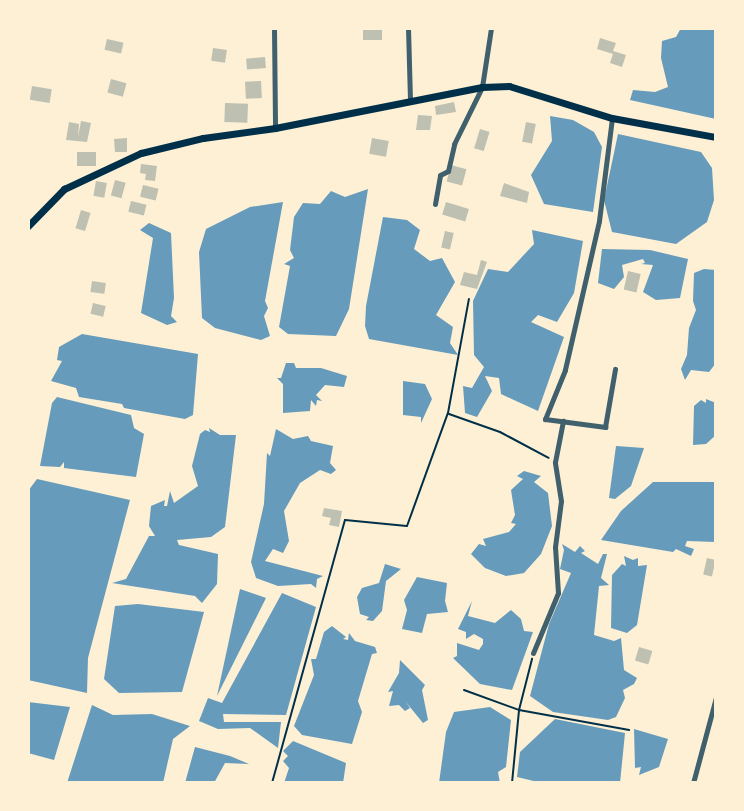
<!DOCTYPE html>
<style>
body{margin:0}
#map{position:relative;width:744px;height:811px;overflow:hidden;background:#fdf0d5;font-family:Helvetica,sans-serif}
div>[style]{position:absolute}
.water>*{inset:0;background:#669bbc}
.building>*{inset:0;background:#bec0b2;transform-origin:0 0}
.path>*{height:2px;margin:-1px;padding:0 1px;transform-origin:1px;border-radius:1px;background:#003049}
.minor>*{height:5px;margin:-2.5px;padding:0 2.5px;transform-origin:2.5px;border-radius:2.5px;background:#3f606c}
.secondary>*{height:7px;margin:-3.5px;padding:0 3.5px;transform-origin:3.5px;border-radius:3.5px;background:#003049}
span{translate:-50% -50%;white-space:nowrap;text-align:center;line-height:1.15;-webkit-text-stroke:8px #fdf0d5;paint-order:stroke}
.frame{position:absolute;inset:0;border:30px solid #fdf0d5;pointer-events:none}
</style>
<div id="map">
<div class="water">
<i style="clip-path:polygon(681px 28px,716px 28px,716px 119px,630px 100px,633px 90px,655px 92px,668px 87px,661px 58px,662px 41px,676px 37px)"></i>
<i style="clip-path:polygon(550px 116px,573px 120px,594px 132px,602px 147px,593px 212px,544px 204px,531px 175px,552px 141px)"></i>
<i style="clip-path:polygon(618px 134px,701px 152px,712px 168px,714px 200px,707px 222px,676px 244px,612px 232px,604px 200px)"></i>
<i style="clip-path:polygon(368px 189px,349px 309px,336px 336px,288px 334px,279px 327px,290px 266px,284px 264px,294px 258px,290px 250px,294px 217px,303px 203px,320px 204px,331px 191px,345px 197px)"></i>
<i style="clip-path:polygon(283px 202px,265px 301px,268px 308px,264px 316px,270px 336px,261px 340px,215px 328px,202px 318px,199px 252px,206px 229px,250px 207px)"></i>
<i style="clip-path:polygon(383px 217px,407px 220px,420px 230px,414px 249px,430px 261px,442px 258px,455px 282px,436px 315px,453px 327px,450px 343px,458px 355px,369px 339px,365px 326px,366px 306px)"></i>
<i style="clip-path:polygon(149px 223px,171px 233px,174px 298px,171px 316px,177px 322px,167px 325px,141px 313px,153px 238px,140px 230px)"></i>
<i style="clip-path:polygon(532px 230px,583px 241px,574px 293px,557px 322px,538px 315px,531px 322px,564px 337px,538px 411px,501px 394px,499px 378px,485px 376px,492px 391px,477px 417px,465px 413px,463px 386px,472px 388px,484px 367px,474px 355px,473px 301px,488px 269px,508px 272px,534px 244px)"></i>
<i style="clip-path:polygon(602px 249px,650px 250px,688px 259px,680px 298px,656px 300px,643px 292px,653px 265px,641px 264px,645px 263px,643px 259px,622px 265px,624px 277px,614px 289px,598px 283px)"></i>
<i style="clip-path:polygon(704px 269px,716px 270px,716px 363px,709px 372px,691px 370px,685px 380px,681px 369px,687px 355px,689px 328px,696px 310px,693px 301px,694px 273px)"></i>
<i style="clip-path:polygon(82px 334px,198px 354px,193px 415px,185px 419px,124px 408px,122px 404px,79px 397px,76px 388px,51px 381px,62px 361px,57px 360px,59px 347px)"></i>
<i style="clip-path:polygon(286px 363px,294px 363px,296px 368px,321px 368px,347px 376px,344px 387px,325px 385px,316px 395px,322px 401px,317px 400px,316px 406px,311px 400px,310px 411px,283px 413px,283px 384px,277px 378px,281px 378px)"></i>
<i style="clip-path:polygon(403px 381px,425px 384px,432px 399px,421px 423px,421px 417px,403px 415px)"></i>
<i style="clip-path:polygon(57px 397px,131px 415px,134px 428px,144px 434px,136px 477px,64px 468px,64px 462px,60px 467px,40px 466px,52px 403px)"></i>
<i style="clip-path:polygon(706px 399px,716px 403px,716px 435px,706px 444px,693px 445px,694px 406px,701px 400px,706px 403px)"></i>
<i style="clip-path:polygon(209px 428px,220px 435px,236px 435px,225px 527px,211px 537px,177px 540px,179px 545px,218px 554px,217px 584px,202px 603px,195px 596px,112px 583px,126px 579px,149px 536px,155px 536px,149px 526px,151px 506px,165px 500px,164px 506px,167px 506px,170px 491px,174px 503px,198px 486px,192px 466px,200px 434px,205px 430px,210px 432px)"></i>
<i style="clip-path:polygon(276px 429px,293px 439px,308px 436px,311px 441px,333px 446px,330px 463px,336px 470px,331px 474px,320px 470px,300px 483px,284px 511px,289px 541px,283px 553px,273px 549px,265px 561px,323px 576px,317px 579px,316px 588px,311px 584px,278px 586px,256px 578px,251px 562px,264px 504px,267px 453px,270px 456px)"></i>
<i style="clip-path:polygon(616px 446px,644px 448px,631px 486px,615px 499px,609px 498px)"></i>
<i style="clip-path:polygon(524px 471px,541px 476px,534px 482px,548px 493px,552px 526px,541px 554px,524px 573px,506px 576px,485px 568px,471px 554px,479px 544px,486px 546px,483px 539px,509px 532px,516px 524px,511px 523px,515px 515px,511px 490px,523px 479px,517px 476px)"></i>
<i style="clip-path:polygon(37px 479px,130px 500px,88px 658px,87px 693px,28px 680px,28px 491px)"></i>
<i style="clip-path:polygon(653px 482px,716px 482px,716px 542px,687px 541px,685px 546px,694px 549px,691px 556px,676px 549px,673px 552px,601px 540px,621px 511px)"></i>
<i style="clip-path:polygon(562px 544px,575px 552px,580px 546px,585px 551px,581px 553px,598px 564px,603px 554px,607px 554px,601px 578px,609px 585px,599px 586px,594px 635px,614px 641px,621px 638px,624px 670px,637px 678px,634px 684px,623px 690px,625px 698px,616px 717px,608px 720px,553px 712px,530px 696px,549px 624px,571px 573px,560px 569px,564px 550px)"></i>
<i style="clip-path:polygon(624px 556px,633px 560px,638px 558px,638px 566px,647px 565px,637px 625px,627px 633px,611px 628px,612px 575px,622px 564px,626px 566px)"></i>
<i style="clip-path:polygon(385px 564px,401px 569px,386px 581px,382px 611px,373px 621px,366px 620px,369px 617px,360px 614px,357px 597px,362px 588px,379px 583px)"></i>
<i style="clip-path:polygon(417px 577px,447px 583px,445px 601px,448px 612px,427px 614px,422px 633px,402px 629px,407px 610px,404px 600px)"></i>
<i style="clip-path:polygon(240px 589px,266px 598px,217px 696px)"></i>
<i style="clip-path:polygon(282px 593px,316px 607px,286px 715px,223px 714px,224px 722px,281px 722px,278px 748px,250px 728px,218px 729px,199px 721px,208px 698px,222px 703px)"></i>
<i style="clip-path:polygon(472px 601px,468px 616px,495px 623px,511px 610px,521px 619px,524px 631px,533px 632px,512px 690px,480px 684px,453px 658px,457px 656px,457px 643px,479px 650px,483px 644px,483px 639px,474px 634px,466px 639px,466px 632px,458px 629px)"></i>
<i style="clip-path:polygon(138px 604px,204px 612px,182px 692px,119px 693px,104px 679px,115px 606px)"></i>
<i style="clip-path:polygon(332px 626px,346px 637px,343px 639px,348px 640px,349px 633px,355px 641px,375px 647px,377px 653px,372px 654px,358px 701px,362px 712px,352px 744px,302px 735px,294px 726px,314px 675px,311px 659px,316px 659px,324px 632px)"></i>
<i style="clip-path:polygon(400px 660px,425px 685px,422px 690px,428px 720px,423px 723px,405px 701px,410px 708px,405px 711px,399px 705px,389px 706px,393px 691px,388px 692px,399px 673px)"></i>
<i style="clip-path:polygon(28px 702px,70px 707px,54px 760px,28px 753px)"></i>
<i style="clip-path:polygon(92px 705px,113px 715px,152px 714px,190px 726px,173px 739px,163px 783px,67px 783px)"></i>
<i style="clip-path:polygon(490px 707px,511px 720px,506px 767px,498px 772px,500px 783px,439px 783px,446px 732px,454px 712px)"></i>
<i style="clip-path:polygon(555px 719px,625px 733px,620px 783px,542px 783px,517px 777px,520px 752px)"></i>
<i style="clip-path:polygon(634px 729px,668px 739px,659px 767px,639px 775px,641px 767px,635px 768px)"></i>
<i style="clip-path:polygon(293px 741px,346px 763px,343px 783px,284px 783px,289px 768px,283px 761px,288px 756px,283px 751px)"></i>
<i style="clip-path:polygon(195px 747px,230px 756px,249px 764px,225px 763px,214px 783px,185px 783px)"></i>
</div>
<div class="building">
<i style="left:363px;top:28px;width:19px;height:12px"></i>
<i style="clip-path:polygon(600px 38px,616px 43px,613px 51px,626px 55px,622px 67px,610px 63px,613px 54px,597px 49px)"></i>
<i style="left:107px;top:39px;width:17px;height:11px;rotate:13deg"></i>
<i style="left:213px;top:48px;width:14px;height:13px;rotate:8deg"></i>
<i style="left:265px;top:57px;width:11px;height:19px;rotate:85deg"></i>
<i style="left:111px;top:79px;width:16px;height:14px;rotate:15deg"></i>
<i style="left:261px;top:81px;width:17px;height:16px;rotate:87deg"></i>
<i style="left:32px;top:86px;width:20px;height:14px;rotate:9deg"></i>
<i style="clip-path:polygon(454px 102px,456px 112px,436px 115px,435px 106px)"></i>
<i style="left:225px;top:103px;width:23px;height:19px;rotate:2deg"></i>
<i style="clip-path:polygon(418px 115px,432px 116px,430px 130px,416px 130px)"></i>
<i style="clip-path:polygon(81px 121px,91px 123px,87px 142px,66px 140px,69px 122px,79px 124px,78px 137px)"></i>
<i style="left:526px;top:122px;width:10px;height:20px;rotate:11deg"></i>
<i style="left:480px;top:129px;width:10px;height:20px;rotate:17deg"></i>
<i style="clip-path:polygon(127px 138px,127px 152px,115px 152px,114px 139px)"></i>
<i style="left:372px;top:138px;width:17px;height:16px;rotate:10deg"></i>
<i style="left:77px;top:152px;width:19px;height:14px"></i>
<i style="clip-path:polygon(141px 164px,157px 166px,155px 181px,145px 180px,146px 174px,140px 173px)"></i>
<i style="left:451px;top:165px;width:16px;height:17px;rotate:15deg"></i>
<i style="left:115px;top:180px;width:11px;height:16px;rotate:15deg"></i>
<i style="left:96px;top:181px;width:11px;height:15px;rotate:10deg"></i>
<i style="clip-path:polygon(504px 183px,529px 192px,527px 203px,500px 196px)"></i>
<i style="left:143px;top:185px;width:16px;height:12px;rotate:14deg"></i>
<i style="left:131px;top:201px;width:16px;height:11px;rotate:14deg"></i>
<i style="left:446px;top:202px;width:24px;height:13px;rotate:17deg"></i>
<i style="left:81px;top:210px;width:10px;height:19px;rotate:17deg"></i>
<i style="left:445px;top:231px;width:9px;height:17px;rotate:13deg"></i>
<i style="clip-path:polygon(481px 260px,487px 262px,477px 289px,460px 285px,464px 272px,477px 275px)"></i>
<i style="left:628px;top:271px;width:13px;height:19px;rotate:13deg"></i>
<i style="left:92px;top:281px;width:14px;height:11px;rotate:8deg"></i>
<i style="left:93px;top:303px;width:13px;height:11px;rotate:13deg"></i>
<i style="clip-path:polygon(324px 508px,342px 511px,339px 527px,329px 525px,331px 518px,322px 516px)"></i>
<i style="left:707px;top:558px;width:9px;height:17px;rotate:13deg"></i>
<i style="left:639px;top:647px;width:14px;height:14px;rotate:17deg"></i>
</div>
<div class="path">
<i style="left:449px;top:414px;width:54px;rotate:19.4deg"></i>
<i style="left:500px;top:432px;width:55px;rotate:28deg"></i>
<i style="left:464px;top:690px;width:59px;rotate:20deg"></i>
<i style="left:519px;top:710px;width:112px;rotate:10.3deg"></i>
<i style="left:272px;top:783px;width:273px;rotate:-74.5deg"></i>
<i style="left:345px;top:520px;width:62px;rotate:5.5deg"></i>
<i style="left:407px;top:526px;width:120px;rotate:-70.1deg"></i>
<i style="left:448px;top:413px;width:116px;rotate:-79.6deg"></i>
<i style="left:512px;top:783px;width:73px;rotate:-84.5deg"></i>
<i style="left:519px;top:710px;width:53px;rotate:-75.7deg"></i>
</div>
<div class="minor">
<i style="left:274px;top:28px;width:100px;rotate:89.4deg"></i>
<i style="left:408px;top:28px;width:73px;rotate:88.4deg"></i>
<i style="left:612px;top:118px;width:104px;rotate:97.2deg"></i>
<i style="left:599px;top:221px;width:153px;rotate:102.9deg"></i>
<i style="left:565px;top:370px;width:53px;rotate:112.2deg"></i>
<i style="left:545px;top:419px;width:61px;rotate:7.6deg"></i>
<i style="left:605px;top:427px;width:59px;rotate:-80.2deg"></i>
<i style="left:435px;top:204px;width:29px;rotate:-80deg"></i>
<i style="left:440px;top:175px;width:9px;rotate:-27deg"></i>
<i style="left:448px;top:171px;width:28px;rotate:-77deg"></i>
<i style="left:454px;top:144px;width:64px;rotate:-63.8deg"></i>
<i style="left:482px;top:87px;width:60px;rotate:-81.3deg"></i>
<i style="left:533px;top:653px;width:65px;rotate:-67.4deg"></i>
<i style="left:558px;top:593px;width:46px;rotate:-93.7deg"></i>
<i style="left:555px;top:547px;width:46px;rotate:-82.6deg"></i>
<i style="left:561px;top:501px;width:39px;rotate:-99deg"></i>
<i style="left:555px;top:462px;width:42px;rotate:-79deg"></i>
<i style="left:693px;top:783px;width:89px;rotate:-75deg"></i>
</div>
<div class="secondary">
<i style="left:28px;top:226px;width:52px;rotate:-45.8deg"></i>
<i style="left:64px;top:189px;width:85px;rotate:-25.1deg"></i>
<i style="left:141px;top:153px;width:64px;rotate:-13.6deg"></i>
<i style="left:203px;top:138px;width:73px;rotate:-7.9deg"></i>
<i style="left:275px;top:128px;width:211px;rotate:-11.2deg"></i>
<i style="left:482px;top:87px;width:27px;rotate:-2deg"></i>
<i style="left:509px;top:86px;width:108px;rotate:17.3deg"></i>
<i style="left:612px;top:118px;width:106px;rotate:10.4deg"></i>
</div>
<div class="frame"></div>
</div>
